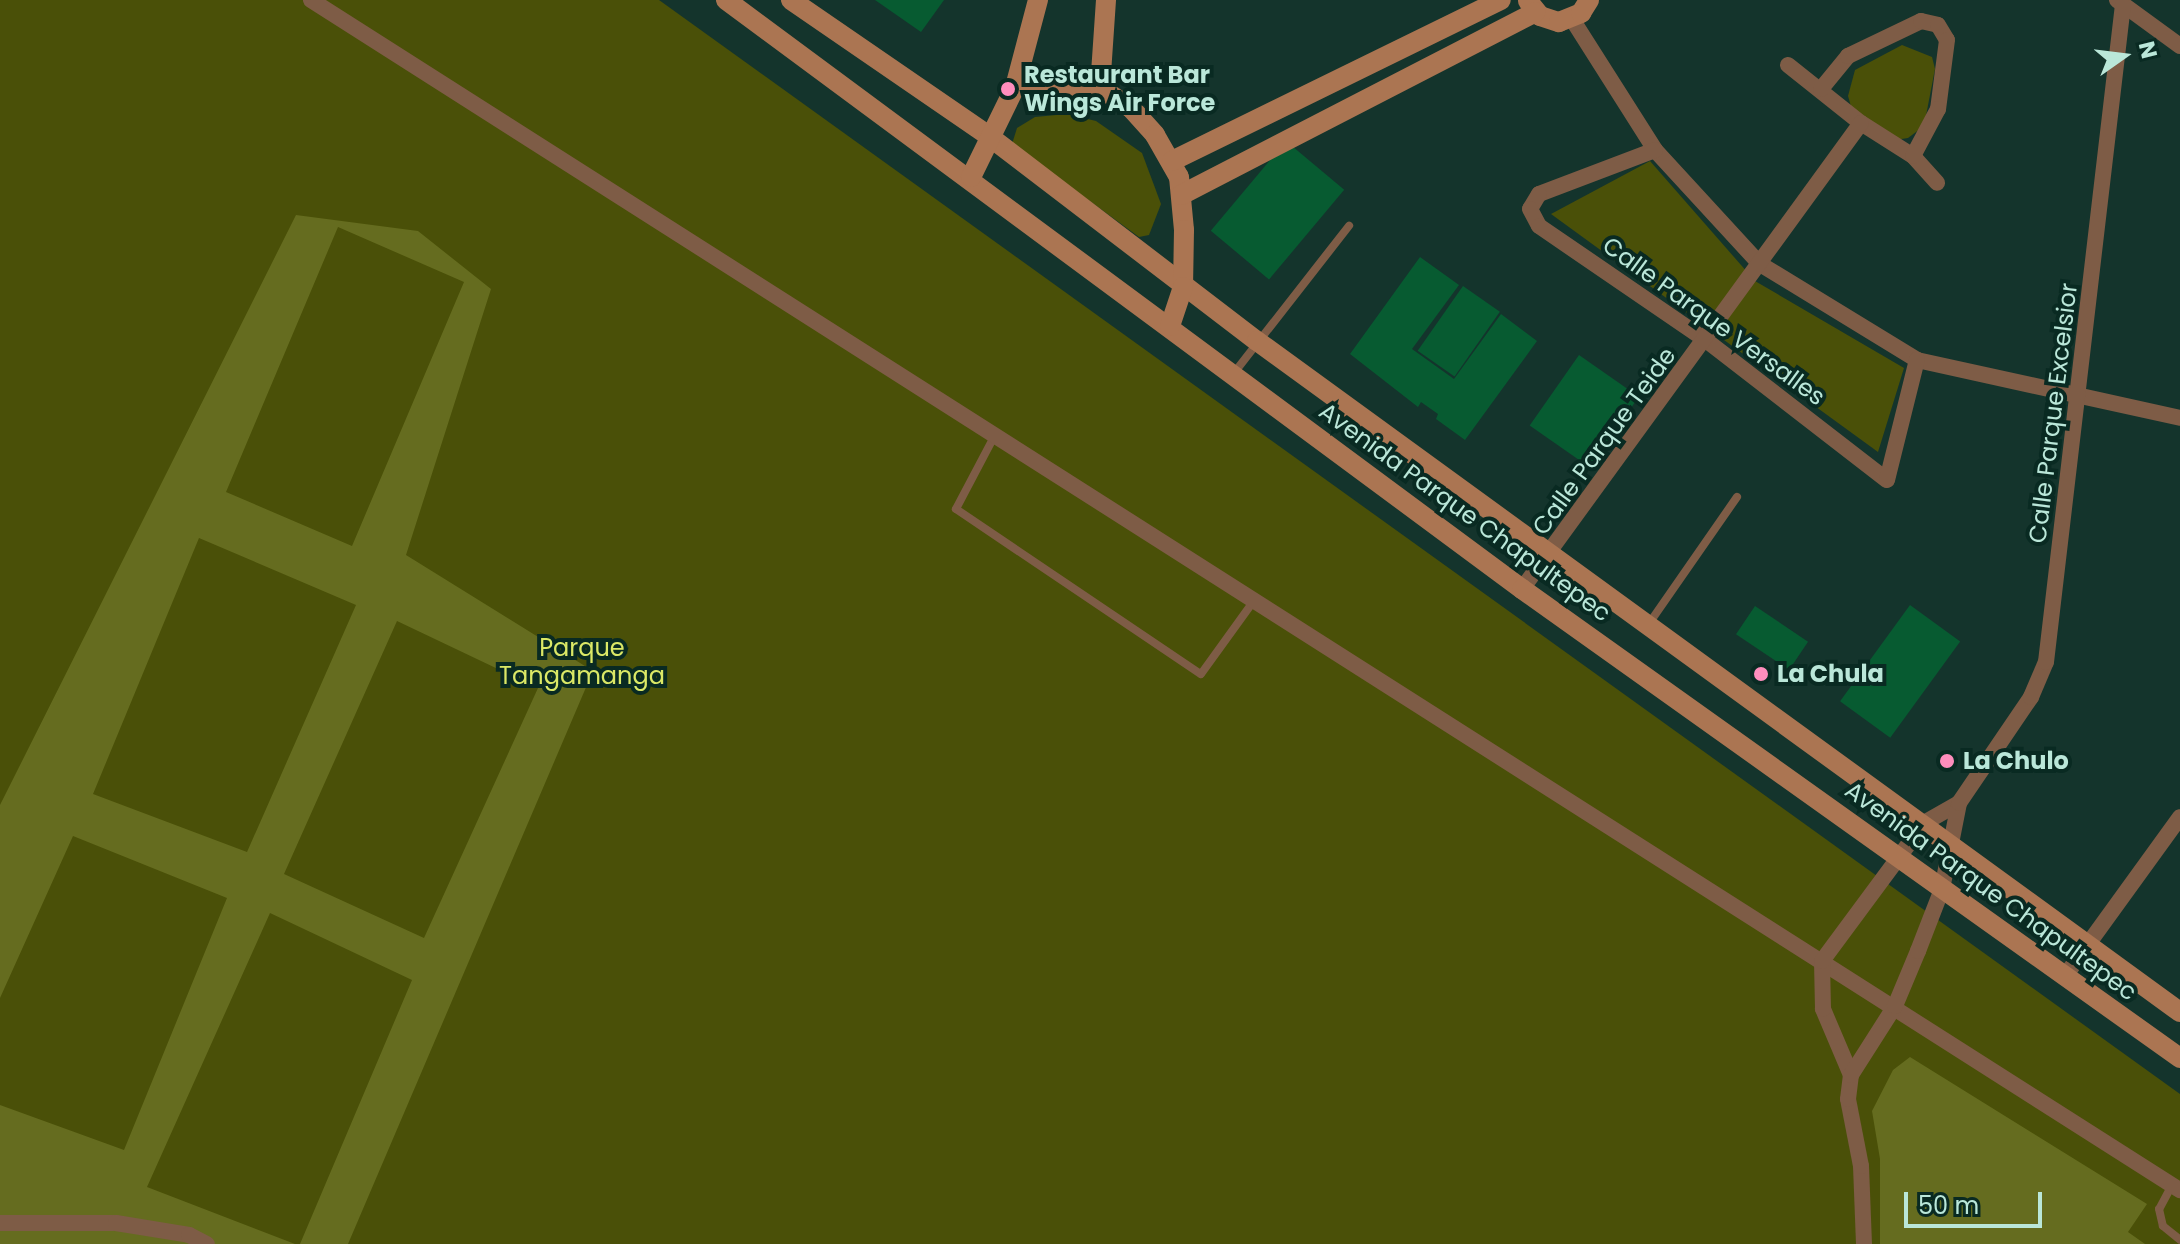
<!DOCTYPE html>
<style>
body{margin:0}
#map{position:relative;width:2180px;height:1244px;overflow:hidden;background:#14342c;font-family:Poppins,sans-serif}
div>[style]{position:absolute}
.green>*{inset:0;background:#4a5008}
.forest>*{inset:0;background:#656c1f}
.building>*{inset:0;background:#075b31;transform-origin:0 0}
.lane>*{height:8px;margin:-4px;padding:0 4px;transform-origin:4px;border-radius:4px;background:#7e5c46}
.street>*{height:16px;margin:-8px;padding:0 8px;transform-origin:8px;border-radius:8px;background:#7e5c46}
.secondary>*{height:20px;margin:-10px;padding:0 10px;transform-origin:10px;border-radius:10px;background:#ab7552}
.dots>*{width:22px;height:22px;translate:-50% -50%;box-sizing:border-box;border:4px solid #092a22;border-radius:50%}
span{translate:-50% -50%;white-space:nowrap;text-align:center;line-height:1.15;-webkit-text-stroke:8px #092a22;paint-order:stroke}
.poi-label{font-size:24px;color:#bae7d9;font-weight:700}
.left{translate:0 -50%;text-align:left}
.street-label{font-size:24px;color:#bae7d9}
.park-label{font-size:24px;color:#dbe866}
.north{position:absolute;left:2084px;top:16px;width:80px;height:80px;-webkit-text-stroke:6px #092a22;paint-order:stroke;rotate:76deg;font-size:22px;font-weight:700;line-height:32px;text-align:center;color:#bae7d9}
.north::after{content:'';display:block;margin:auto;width:28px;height:36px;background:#bae7d9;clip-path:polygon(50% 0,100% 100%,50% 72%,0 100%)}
.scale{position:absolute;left:1904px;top:1192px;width:138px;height:36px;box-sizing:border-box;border:4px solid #bae7d9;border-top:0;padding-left:10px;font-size:24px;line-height:28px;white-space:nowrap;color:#bae7d9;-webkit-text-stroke:6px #092a22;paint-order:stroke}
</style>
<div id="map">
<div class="green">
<i style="clip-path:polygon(0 0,659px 0,2180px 1094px,2180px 1244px,0 1244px)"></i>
<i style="clip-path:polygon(1902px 45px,1932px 57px,1935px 69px,1924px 126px,1908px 138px,1895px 140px,1852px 110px,1848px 96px,1855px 70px)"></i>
<i style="clip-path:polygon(1067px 114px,1096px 121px,1142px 153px,1161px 204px,1149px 235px,1139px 237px,1012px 144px,1017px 128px,1035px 117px)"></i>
<i style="clip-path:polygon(1650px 161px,1755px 281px,1904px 368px,1878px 452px,1551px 214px)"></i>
</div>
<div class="forest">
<i style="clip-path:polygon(evenodd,296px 215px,418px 231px,491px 289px,406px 555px,593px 671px,348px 1244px,300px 1244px,412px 980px,270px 913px,147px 1187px,295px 1244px,0 1244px,0 1105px,124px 1150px,227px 898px,73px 836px,0 998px,0 805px,296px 215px,338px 227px,464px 282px,352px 546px,226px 492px,338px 227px,296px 215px,199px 538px,356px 605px,247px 852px,93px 794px,199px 538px,296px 215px,397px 621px,538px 688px,424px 938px,284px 874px,397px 621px)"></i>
<i style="clip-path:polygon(1910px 1057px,2147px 1204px,2128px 1232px,2145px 1244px,1880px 1244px,1880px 1159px,1872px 1111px,1893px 1070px)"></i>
</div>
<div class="building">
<i style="clip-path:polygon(875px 0,944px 0,921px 32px)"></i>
<i style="left:1286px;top:141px;width:76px;height:117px;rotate:40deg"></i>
<i style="clip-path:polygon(1420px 257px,1459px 285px,1412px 349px,1454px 379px,1501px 314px,1537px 341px,1465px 440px,1436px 419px,1438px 414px,1421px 402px,1418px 407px,1350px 354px)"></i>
<i style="left:1463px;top:286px;width:45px;height:79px;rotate:35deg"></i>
<i style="left:1579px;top:355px;width:73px;height:86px;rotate:35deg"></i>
<i style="left:1910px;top:605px;width:62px;height:119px;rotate:36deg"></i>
<i style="left:1755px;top:606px;width:64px;height:34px;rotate:34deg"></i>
</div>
<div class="lane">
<i style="left:1234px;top:373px;width:187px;rotate:-52deg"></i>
<i style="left:996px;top:433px;width:86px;rotate:117.8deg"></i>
<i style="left:956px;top:509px;width:295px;rotate:34deg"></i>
<i style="left:1201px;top:674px;width:89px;rotate:-54.2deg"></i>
<i style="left:1648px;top:625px;width:156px;rotate:-55.2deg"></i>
<i style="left:2172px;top:1185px;width:27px;rotate:118deg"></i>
<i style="left:2159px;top:1209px;width:17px;rotate:77deg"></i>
<i style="left:2163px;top:1226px;width:22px;rotate:39deg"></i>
</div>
<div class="street">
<i style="left:311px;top:0;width:2216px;rotate:32.49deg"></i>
<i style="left:2117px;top:0;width:78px;rotate:36.1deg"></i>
<i style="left:1572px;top:19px;width:155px;rotate:57.6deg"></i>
<i style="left:1655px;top:150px;width:155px;rotate:47.4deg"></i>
<i style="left:1760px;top:264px;width:184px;rotate:31.4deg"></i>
<i style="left:1917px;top:360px;width:269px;rotate:12.4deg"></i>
<i style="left:1788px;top:65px;width:93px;rotate:38.5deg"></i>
<i style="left:1861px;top:123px;width:62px;rotate:32.4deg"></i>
<i style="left:1913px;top:156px;width:36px;rotate:48deg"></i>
<i style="left:1821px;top:89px;width:43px;rotate:-50.7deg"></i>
<i style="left:1848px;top:56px;width:81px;rotate:-25.6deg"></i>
<i style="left:1921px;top:21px;width:17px;rotate:13deg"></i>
<i style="left:1938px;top:25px;width:17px;rotate:59deg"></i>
<i style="left:1947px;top:40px;width:70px;rotate:97.4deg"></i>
<i style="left:1938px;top:109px;width:53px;rotate:118deg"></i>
<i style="left:1655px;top:150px;width:124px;rotate:159.2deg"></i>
<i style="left:1539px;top:194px;width:17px;rotate:121deg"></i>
<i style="left:1530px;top:209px;width:19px;rotate:62deg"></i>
<i style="left:1539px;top:226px;width:204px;rotate:34.4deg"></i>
<i style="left:1707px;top:341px;width:227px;rotate:37.7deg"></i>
<i style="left:1887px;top:480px;width:124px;rotate:-76deg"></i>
<i style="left:1522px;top:589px;width:576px;rotate:-53.97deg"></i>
<i style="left:2065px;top:976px;width:196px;rotate:-54.1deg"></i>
<i style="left:1851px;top:1075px;width:72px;rotate:-113deg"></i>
<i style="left:1823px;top:1009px;width:48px;rotate:-91.2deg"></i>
<i style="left:1822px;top:961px;width:172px;rotate:-53.5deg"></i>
<i style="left:1924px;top:823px;width:40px;rotate:-29.7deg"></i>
<i style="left:0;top:1223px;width:116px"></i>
<i style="left:116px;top:1223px;width:74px;rotate:9.3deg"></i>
<i style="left:189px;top:1235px;width:20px;rotate:27deg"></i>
<i style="left:1864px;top:1244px;width:78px;rotate:-92.2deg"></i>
<i style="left:1861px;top:1166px;width:68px;rotate:-101deg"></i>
<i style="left:1848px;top:1099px;width:24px;rotate:-83deg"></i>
<i style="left:1851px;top:1075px;width:82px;rotate:-57.5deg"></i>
<i style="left:1895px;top:1006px;width:60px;rotate:-67.3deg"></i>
<i style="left:1918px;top:951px;width:66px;rotate:-68.8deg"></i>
<i style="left:1942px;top:889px;width:88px;rotate:-78.8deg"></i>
<i style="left:1959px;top:803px;width:128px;rotate:-55.8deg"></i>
<i style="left:2031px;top:697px;width:38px;rotate:-67deg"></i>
<i style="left:2046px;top:662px;width:661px;rotate:-83.32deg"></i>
</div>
<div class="secondary">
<i style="left:726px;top:0;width:990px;rotate:36.5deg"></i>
<i style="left:1522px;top:589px;width:808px;rotate:35.48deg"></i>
<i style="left:791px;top:0;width:242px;rotate:34.5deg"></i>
<i style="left:990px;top:137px;width:336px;rotate:37.4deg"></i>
<i style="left:1257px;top:341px;width:1141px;rotate:36.02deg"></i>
<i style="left:1528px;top:1px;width:19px;rotate:51deg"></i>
<i style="left:1540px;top:16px;width:20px;rotate:18deg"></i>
<i style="left:1559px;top:22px;width:24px;rotate:-22deg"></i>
<i style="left:1581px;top:13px;width:15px;rotate:-58deg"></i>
<i style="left:1015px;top:87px;width:85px;rotate:0.7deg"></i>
<i style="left:1100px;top:88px;width:37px;rotate:33deg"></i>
<i style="left:1131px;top:108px;width:36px;rotate:48deg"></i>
<i style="left:1155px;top:135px;width:48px;rotate:60.3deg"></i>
<i style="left:1179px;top:177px;width:53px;rotate:84.6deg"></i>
<i style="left:1184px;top:230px;width:57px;rotate:91deg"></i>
<i style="left:1183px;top:287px;width:41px;rotate:108.4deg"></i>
<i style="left:1100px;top:88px;width:88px;rotate:-86.1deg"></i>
<i style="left:1172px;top:161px;width:366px;rotate:-26.1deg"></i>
<i style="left:971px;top:177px;width:100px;rotate:-63.9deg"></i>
<i style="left:1015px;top:87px;width:90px;rotate:-75.2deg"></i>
<i style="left:1181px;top:195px;width:399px;rotate:-27.3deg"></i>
</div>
<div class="dots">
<i style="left:1008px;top:89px;background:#fe8ebd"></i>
<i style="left:1761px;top:674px;background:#fe8ebd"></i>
<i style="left:1947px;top:761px;background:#fe8ebd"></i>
</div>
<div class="poi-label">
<span class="left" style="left:1024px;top:89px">Restaurant Bar<br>Wings Air Force</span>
<span class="left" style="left:1777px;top:674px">La Chula</span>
<span class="left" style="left:1963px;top:761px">La Chulo</span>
</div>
<div class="street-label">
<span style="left:1714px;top:321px;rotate:36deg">Calle Parque Versalles</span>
<span style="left:2053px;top:413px;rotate:-83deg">Calle Parque Excelsior</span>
<span style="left:1604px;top:441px;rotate:-54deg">Calle Parque Teide</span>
<span style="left:1465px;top:512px;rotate:36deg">Avenida Parque Chapultepec</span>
<span style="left:1991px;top:891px;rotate:36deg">Avenida Parque Chapultepec</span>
</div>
<div class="park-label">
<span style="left:582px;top:662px">Parque<br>Tangamanga</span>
</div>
<div class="north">N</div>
<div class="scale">50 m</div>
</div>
